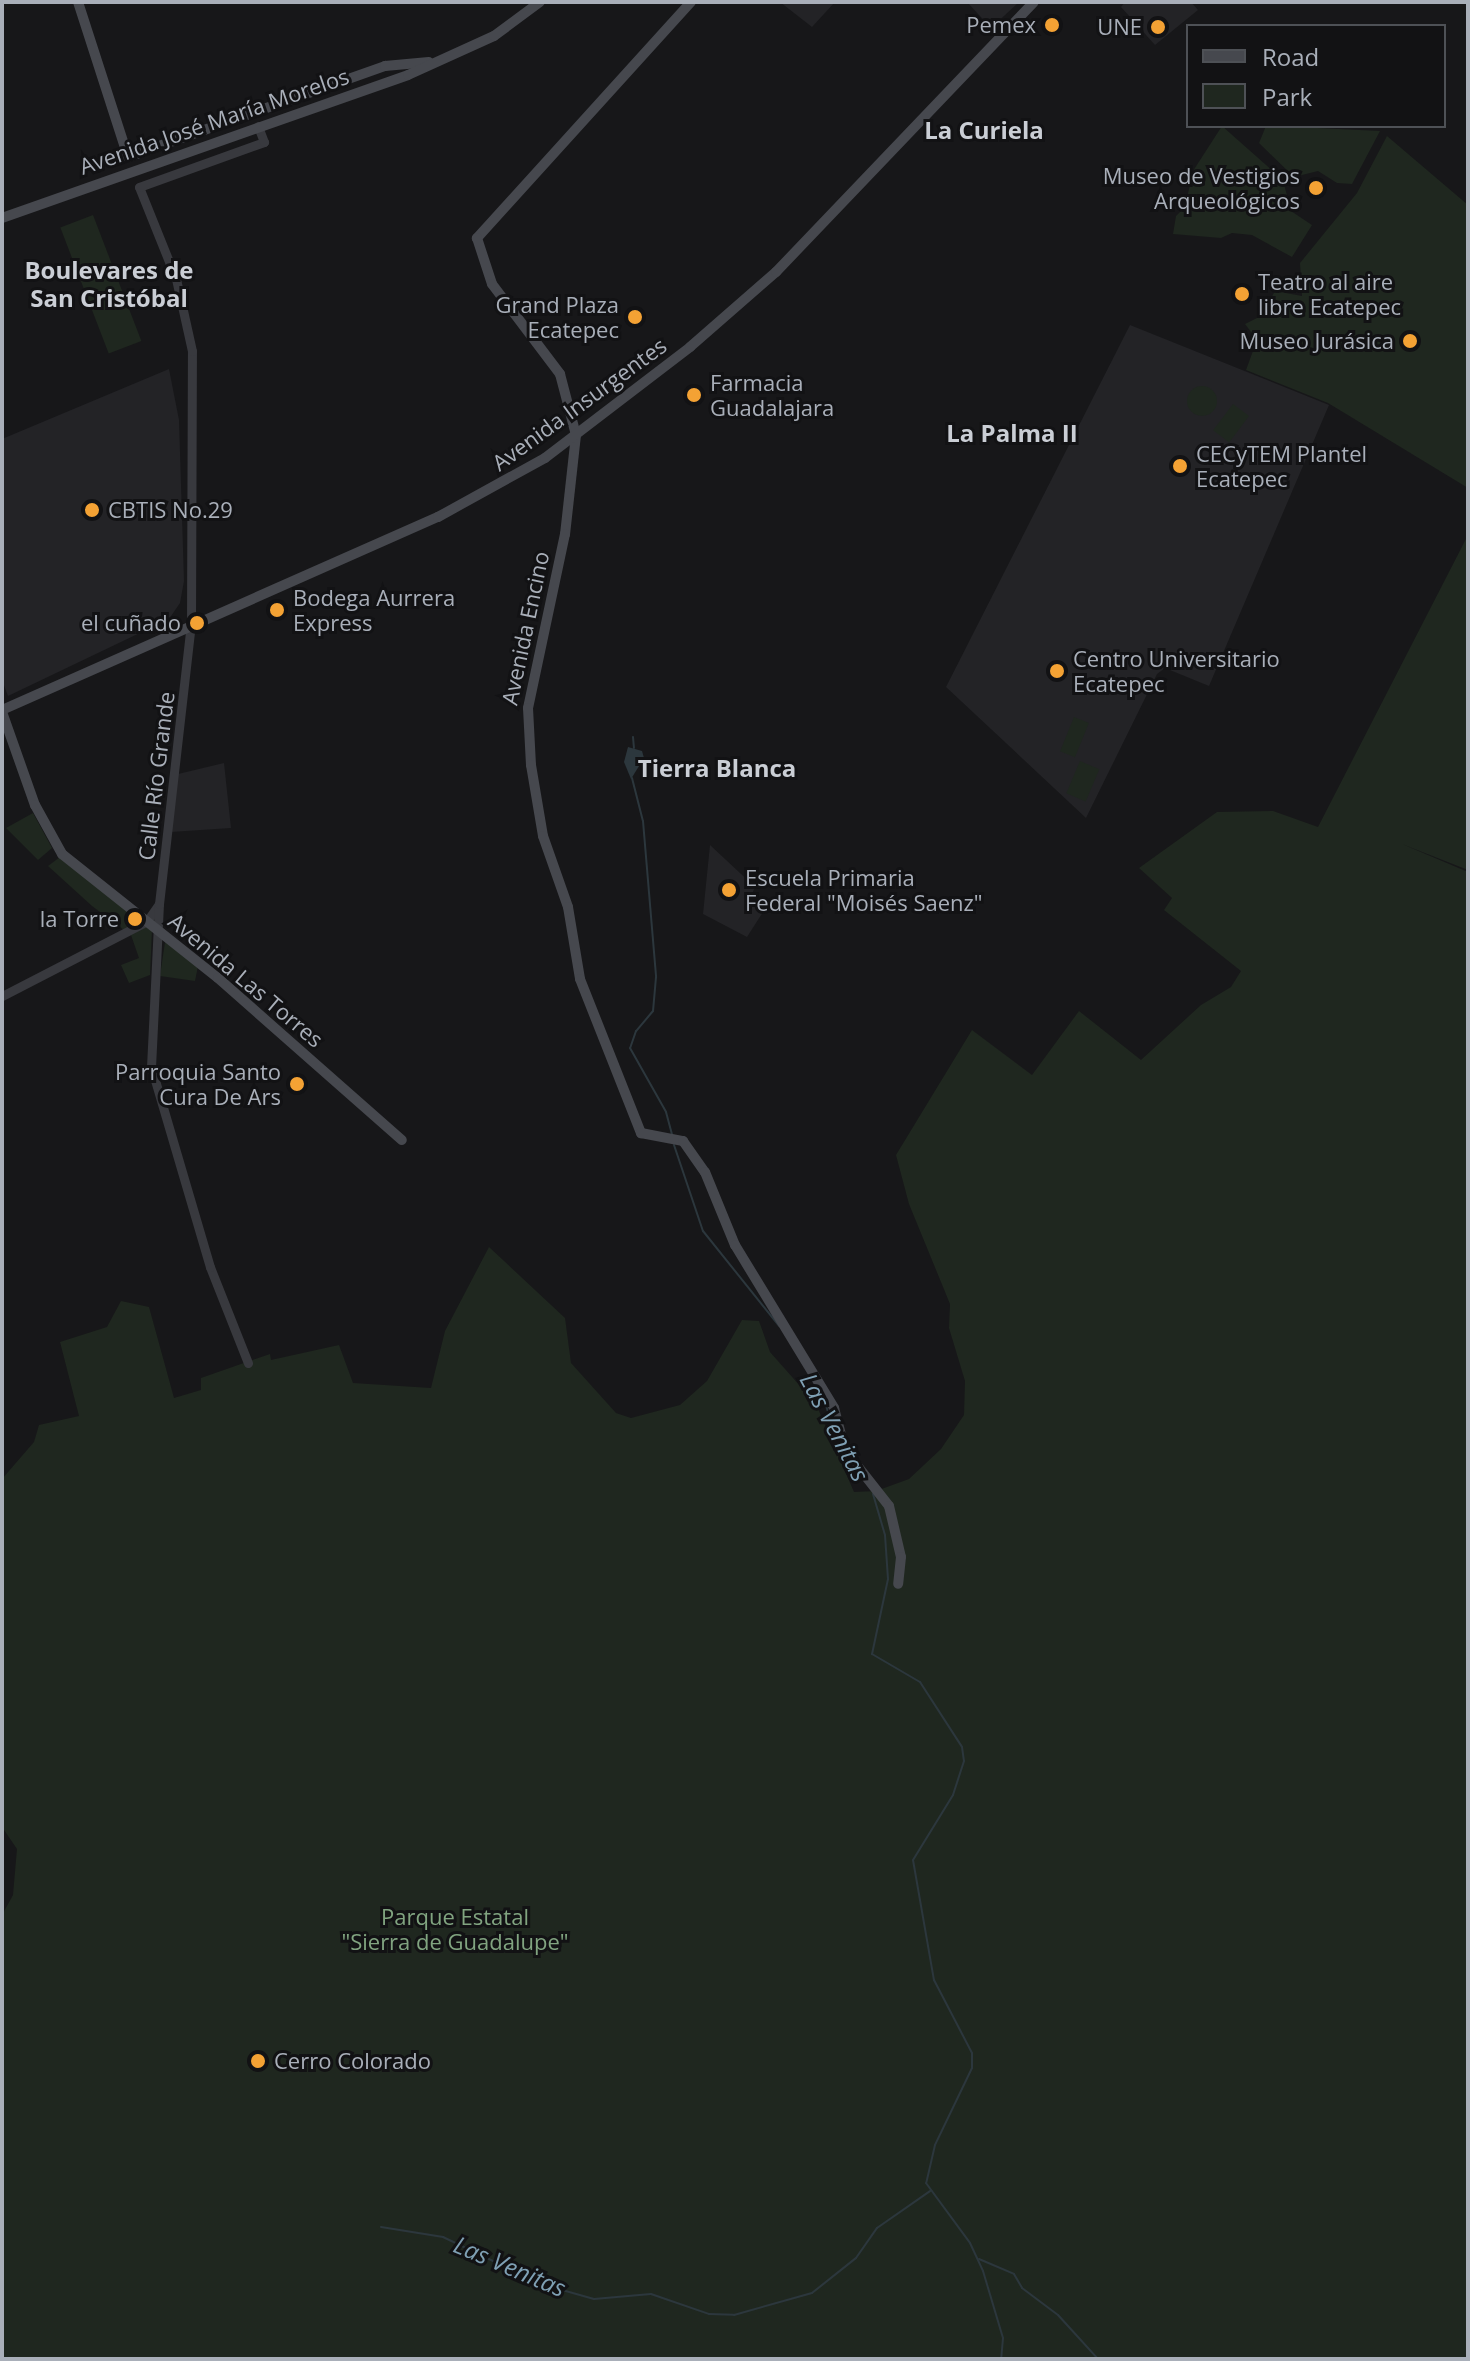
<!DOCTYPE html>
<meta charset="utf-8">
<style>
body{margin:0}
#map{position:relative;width:1470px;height:2361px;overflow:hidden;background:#171719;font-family:"Open Sans",sans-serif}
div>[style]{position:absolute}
.built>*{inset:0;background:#232326}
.green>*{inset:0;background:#1f271f;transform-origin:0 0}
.round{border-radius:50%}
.water>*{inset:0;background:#2c373d}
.stream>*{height:2px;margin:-1px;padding:0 1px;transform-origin:1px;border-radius:1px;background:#2c373d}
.tertiary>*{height:9px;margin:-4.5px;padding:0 4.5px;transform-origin:4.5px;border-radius:4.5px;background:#38393e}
.secondary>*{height:10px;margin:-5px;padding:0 5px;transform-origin:5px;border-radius:5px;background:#46484e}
.dots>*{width:22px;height:22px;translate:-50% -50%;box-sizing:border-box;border:4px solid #121214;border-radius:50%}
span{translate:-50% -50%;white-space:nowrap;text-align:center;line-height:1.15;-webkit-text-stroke:6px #121214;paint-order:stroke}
.poi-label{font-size:22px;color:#a9afb9}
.right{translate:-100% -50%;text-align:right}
.left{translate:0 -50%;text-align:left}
.street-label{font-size:22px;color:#a9afb9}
.park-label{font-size:22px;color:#81a480}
.neighbourhood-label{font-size:24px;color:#caced5;font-weight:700}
.water-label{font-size:24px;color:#7fa0b4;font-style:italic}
.frame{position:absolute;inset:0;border:4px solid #a9afb9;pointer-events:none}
.legend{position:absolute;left:1186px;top:24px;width:260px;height:104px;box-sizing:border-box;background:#121214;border:2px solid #4e5156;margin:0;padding:10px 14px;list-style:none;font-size:24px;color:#a9afb9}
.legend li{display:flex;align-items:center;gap:16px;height:40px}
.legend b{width:40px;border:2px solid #4e5156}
</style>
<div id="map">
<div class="built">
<i style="clip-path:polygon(780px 2px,835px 2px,812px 27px)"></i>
<i style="clip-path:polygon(967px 2px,1017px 2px,1018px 3px,991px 28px)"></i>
<i style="clip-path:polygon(1125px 2px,1191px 2px,1198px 10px,1155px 45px,1121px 7px)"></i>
<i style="clip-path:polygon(1130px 325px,1329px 405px,1209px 686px,1165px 668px,1157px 674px,1086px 818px,946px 687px)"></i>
<i style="clip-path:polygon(169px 369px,179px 420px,184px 581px,180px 603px,169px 619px,8px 696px,2px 680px,2px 439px)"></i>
<i style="clip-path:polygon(224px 763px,231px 828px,171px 832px,178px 774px)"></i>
<i style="clip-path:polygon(710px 845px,755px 887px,752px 894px,770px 901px,747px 937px,703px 914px)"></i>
</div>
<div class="green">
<i style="clip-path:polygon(1222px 126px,1283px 180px,1291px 211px,1312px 225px,1292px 257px,1252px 235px,1232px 233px,1221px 238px,1173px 234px,1176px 216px,1185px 207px,1193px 171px)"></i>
<i style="clip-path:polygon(1266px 126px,1276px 126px,1380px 131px,1352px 184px,1337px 183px,1318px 171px,1294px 177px,1259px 143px)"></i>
<i style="clip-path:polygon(1387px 136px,1468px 205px,1468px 488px,1328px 403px,1246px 370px,1257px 340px,1245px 324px,1261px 316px,1275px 291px,1302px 296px,1300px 263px,1357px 193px)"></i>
<i style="left:93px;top:215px;width:135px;height:35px;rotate:69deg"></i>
<i class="round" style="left:1187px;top:386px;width:30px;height:30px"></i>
<i style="left:1233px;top:404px;width:20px;height:33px;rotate:37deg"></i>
<i style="clip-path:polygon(1468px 535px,1468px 870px,1402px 844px,1468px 872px,1468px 2359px,2px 2359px,2px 1915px,13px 1895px,17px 1849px,2px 1827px,2px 1479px,34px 1442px,39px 1425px,79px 1416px,60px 1342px,107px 1327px,121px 1301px,149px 1307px,174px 1398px,201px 1390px,201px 1378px,270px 1354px,271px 1360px,339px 1345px,353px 1383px,431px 1388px,445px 1331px,489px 1247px,565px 1318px,571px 1363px,616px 1413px,631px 1418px,680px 1405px,707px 1381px,742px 1320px,759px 1321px,770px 1352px,816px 1404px,854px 1492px,876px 1491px,909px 1479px,941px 1449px,964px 1415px,965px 1381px,949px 1328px,950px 1304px,909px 1204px,896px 1155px,972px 1030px,1032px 1075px,1079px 1011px,1141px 1060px,1201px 1005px,1231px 987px,1241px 971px,1164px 910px,1172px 898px,1139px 868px,1217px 812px,1273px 811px,1318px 827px)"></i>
<i style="left:1074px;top:717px;width:16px;height:37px;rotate:22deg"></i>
<i style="left:1080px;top:761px;width:21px;height:35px;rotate:23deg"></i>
<i style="clip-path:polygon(33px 813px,52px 848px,38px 860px,6px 828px)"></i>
<i style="clip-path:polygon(60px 857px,141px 918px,124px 930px,92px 906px,48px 866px)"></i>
<i style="clip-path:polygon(146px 927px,152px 930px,150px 975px,129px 983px,121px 965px,139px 958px,131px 935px)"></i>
<i style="clip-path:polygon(165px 942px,198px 966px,195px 981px,160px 976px)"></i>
</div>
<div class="water">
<i style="clip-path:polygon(628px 747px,642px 751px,644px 758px,631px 779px,624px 762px)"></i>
</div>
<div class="stream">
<i style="left:633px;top:737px;width:11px;rotate:85deg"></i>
<i style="left:632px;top:778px;width:44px;rotate:75.7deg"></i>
<i style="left:643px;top:821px;width:157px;rotate:85.2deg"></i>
<i style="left:656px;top:977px;width:34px;rotate:95deg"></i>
<i style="left:653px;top:1011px;width:26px;rotate:130deg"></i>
<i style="left:636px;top:1031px;width:18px;rotate:109deg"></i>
<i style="left:630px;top:1048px;width:73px;rotate:60.6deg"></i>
<i style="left:666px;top:1112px;width:23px;rotate:75deg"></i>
<i style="left:674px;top:1145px;width:91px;rotate:71.4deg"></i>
<i style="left:703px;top:1231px;width:122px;rotate:51.3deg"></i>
<i style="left:825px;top:1403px;width:34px;rotate:71deg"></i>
<i style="left:873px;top:1494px;width:43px;rotate:73.7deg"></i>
<i style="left:885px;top:1535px;width:44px;rotate:86.1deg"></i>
<i style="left:888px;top:1579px;width:77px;rotate:102deg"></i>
<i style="left:872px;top:1654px;width:56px;rotate:30.3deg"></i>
<i style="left:920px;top:1682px;width:77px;rotate:57.1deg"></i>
<i style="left:962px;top:1747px;width:14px;rotate:82deg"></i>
<i style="left:964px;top:1761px;width:36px;rotate:108deg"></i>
<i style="left:953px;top:1795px;width:76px;rotate:121.6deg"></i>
<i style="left:913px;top:1860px;width:122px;rotate:80.1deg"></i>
<i style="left:934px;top:1980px;width:82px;rotate:62.5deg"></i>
<i style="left:972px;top:2053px;width:15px;rotate:90deg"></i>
<i style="left:972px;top:2068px;width:85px;rotate:115.7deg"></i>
<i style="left:935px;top:2145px;width:39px;rotate:103deg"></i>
<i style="left:926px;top:2183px;width:74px;rotate:53.7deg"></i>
<i style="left:970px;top:2243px;width:31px;rotate:65deg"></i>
<i style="left:983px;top:2271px;width:70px;rotate:73.4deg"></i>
<i style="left:1003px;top:2338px;width:21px;rotate:95deg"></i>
<i style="left:381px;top:2227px;width:63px;rotate:9.2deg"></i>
<i style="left:443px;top:2237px;width:109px;rotate:25.6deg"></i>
<i style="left:541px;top:2284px;width:55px;rotate:15.8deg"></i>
<i style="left:594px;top:2299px;width:57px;rotate:-5deg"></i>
<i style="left:651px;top:2294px;width:61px;rotate:19deg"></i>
<i style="left:709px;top:2314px;width:25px;rotate:2deg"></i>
<i style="left:734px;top:2315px;width:81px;rotate:-15.8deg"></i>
<i style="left:812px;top:2293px;width:56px;rotate:-38.5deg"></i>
<i style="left:856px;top:2258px;width:37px;rotate:-55deg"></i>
<i style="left:877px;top:2228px;width:65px;rotate:-34.9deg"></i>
<i style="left:979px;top:2259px;width:38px;rotate:23deg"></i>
<i style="left:1014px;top:2274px;width:16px;rotate:60deg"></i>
<i style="left:1022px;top:2288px;width:45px;rotate:36.9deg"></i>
<i style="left:1058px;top:2315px;width:59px;rotate:47.7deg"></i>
</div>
<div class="tertiary">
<i style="left:2px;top:996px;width:163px;rotate:-27.3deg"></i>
<i style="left:147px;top:921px;width:21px;rotate:-55deg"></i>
<i style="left:248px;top:1363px;width:103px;rotate:-111.6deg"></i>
<i style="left:210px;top:1267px;width:209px;rotate:-106.4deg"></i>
<i style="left:151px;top:1067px;width:163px;rotate:-87.2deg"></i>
<i style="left:159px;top:904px;width:283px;rotate:-83.5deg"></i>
<i style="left:191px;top:623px;width:272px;rotate:-89.8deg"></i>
<i style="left:192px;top:351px;width:74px;rotate:-102.5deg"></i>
<i style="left:176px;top:279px;width:99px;rotate:-111.9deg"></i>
<i style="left:139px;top:187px;width:133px;rotate:-19.8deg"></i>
<i style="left:264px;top:142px;width:17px;rotate:-111deg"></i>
</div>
<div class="secondary">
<i style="left:78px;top:2px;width:163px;rotate:72.1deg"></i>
<i style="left:128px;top:157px;width:273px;rotate:-19.5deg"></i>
<i style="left:385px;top:66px;width:44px;rotate:-5.2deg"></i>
<i style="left:691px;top:2px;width:319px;rotate:132.2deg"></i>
<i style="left:477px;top:238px;width:48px;rotate:71.9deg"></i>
<i style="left:492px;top:284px;width:113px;rotate:52.9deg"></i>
<i style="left:560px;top:374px;width:63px;rotate:75.3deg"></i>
<i style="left:576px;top:435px;width:100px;rotate:96.3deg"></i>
<i style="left:565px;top:534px;width:178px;rotate:102deg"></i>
<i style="left:528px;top:708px;width:57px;rotate:87deg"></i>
<i style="left:531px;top:765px;width:72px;rotate:80.4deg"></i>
<i style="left:543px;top:836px;width:75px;rotate:70.6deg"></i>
<i style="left:568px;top:907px;width:73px;rotate:80.5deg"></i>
<i style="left:580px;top:979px;width:166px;rotate:68.4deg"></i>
<i style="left:641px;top:1133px;width:43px;rotate:10.8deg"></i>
<i style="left:683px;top:1141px;width:38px;rotate:55deg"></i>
<i style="left:705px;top:1172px;width:79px;rotate:67.7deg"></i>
<i style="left:735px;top:1245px;width:191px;rotate:58.7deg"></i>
<i style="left:834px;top:1408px;width:43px;rotate:75.3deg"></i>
<i style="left:845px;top:1450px;width:71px;rotate:51.8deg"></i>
<i style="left:889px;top:1506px;width:52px;rotate:76.8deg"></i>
<i style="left:901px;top:1557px;width:27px;rotate:96deg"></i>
<i style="left:2px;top:218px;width:430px;rotate:-19.4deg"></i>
<i style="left:408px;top:75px;width:94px;rotate:-24.4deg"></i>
<i style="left:494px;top:36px;width:57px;rotate:-36.5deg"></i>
<i style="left:2px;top:710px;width:477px;rotate:-23.9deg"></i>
<i style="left:438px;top:517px;width:122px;rotate:-28.9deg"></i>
<i style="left:545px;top:458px;width:183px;rotate:-37.4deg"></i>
<i style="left:690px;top:347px;width:114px;rotate:-41.1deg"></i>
<i style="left:776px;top:272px;width:373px;rotate:-46.3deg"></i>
<i style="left:2px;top:712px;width:99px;rotate:70.5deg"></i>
<i style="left:35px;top:805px;width:56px;rotate:61.1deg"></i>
<i style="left:62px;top:854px;width:199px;rotate:38.5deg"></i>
<i style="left:218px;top:978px;width:245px;rotate:41.4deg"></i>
</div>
<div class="dots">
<i style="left:1052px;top:25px;background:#f4a234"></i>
<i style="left:1158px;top:27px;background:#f4a234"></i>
<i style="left:1316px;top:188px;background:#f4a234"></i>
<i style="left:1242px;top:294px;background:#f4a234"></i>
<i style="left:635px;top:317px;background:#f4a234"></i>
<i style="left:1410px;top:341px;background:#f4a234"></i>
<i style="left:694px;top:395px;background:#f4a234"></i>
<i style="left:1180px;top:466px;background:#f4a234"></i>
<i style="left:92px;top:510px;background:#f4a234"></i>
<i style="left:277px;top:610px;background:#f4a234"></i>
<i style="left:197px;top:623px;background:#f4a234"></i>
<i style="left:1057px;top:671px;background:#f4a234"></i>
<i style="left:729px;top:890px;background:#f4a234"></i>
<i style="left:135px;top:919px;background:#f4a234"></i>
<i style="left:297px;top:1084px;background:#f4a234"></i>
<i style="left:258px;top:2061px;background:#f4a234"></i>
</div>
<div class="poi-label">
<span class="right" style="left:1036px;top:25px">Pemex</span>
<span class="right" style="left:1142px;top:27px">UNE</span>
<span class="right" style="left:1300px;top:188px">Museo de Vestigios<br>Arqueológicos</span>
<span class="left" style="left:1258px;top:294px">Teatro al aire<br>libre Ecatepec</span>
<span class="right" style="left:619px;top:317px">Grand Plaza<br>Ecatepec</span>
<span class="right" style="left:1394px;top:341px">Museo Jurásica</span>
<span class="left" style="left:710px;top:395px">Farmacia<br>Guadalajara</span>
<span class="left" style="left:1196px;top:466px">CECyTEM Plantel<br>Ecatepec</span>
<span class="left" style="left:108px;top:510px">CBTIS No.29</span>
<span class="left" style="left:293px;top:610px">Bodega Aurrera<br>Express</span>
<span class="right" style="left:181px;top:623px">el cuñado</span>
<span class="left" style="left:1073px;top:671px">Centro Universitario<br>Ecatepec</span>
<span class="left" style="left:745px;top:890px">Escuela Primaria<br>Federal "Moisés Saenz"</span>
<span class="right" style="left:119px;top:919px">la Torre</span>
<span class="right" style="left:281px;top:1084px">Parroquia Santo<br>Cura De Ars</span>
<span class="left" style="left:274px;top:2061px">Cerro Colorado</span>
</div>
<div class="street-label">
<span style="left:214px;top:121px;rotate:-19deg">Avenida José María Morelos</span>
<span style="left:579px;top:404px;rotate:-36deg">Avenida Insurgentes</span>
<span style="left:525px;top:628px;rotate:-78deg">Avenida Encino</span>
<span style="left:156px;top:776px;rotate:-83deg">Calle Río Grande</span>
<span style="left:246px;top:980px;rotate:40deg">Avenida Las Torres</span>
</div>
<div class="park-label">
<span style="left:455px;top:1929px">Parque Estatal<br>"Sierra de Guadalupe"</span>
</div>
<div class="neighbourhood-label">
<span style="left:984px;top:130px">La Curiela</span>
<span style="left:109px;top:284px">Boulevares de<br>San Cristóbal</span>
<span style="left:1012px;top:433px">La Palma II</span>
<span style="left:717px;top:768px">Tierra Blanca</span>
</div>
<div class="water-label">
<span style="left:835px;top:1427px;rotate:62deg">Las Venitas</span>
<span style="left:510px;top:2266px;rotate:23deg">Las Venitas</span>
</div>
<div class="frame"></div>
<ul class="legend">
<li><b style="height:10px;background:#46484e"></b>Road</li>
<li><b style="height:22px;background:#1f271f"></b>Park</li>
</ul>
</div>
